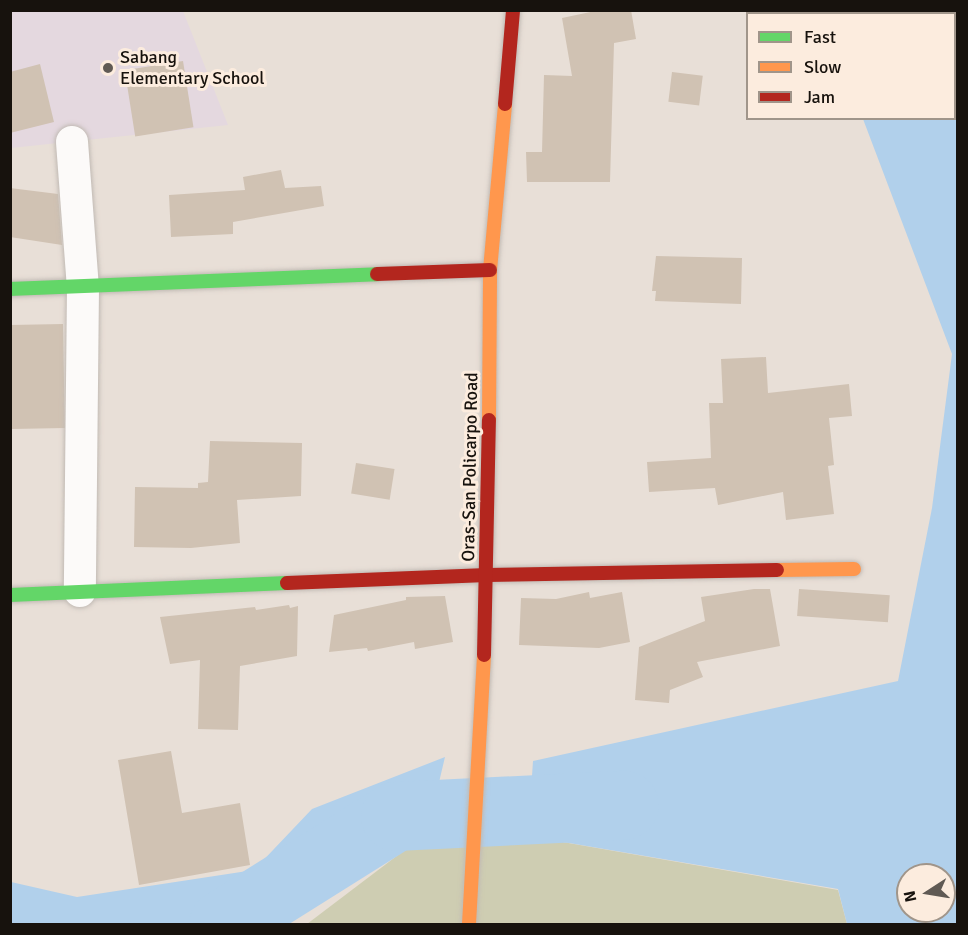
<!DOCTYPE html>
<style>
body{margin:0}
#map{position:relative;width:968px;height:935px;overflow:hidden;background:#e8dfd7;font-family:Signika,sans-serif}
div>[style]{position:absolute}
.education>*{inset:0;background:#e4d8df}
.green>*{inset:0;background:#cecdb2}
.water>*{inset:0;background:#b1d0eb}
.river>*{height:69px;margin:-34.5px;padding:0 34.5px;transform-origin:34.5px;border-radius:34.5px;background:#b1d0eb}
.building>*{inset:0;background:#d0c2b3;transform-origin:0 0}
.roads{filter:drop-shadow(0 0 2px #c1bab4) drop-shadow(0 0 2px #c1bab4)}
.street>*{height:32px;margin:-16px;padding:0 16px;transform-origin:16px;border-radius:16px;background:#fcfaf9}
.fast>*{height:14px;margin:-7px;padding:0 7px;transform-origin:7px;border-radius:7px;background:#63d668}
.slow>*{height:14px;margin:-7px;padding:0 7px;transform-origin:7px;border-radius:7px;background:#ff974d}
.jam>*{height:14px;margin:-7px;padding:0 7px;transform-origin:7px;border-radius:7px;background:#b3261e}
.dots>*{width:16px;height:16px;translate:-50% -50%;box-sizing:border-box;border:3px solid #fcecde;border-radius:50%}
span{translate:-50% -50%;white-space:nowrap;text-align:center;line-height:1.15;-webkit-text-stroke:6px #fcecde;paint-order:stroke}
.poi-label{font-size:18px;color:#17120d}
.left{translate:0 -50%;text-align:left}
.street-label{font-size:18px;color:#17120d}
.frame{position:absolute;inset:0;border:12px solid #17120d;pointer-events:none}
.legend{position:absolute;left:746px;top:12px;width:210px;height:108px;box-sizing:border-box;background:#fcecde;border:2px solid #a0958a;margin:0;padding:8px 10px;list-style:none;font-size:18px;color:#17120d}
.legend li{display:flex;align-items:center;gap:12px;height:30px}
.legend b{width:30px;border:2px solid #a0958a}
.north{position:absolute;left:896px;top:863px;width:60px;height:60px;box-sizing:border-box;background:#fcecde;border:2px solid #a0958a;border-radius:50%;rotate:258deg;font-size:16px;font-weight:700;line-height:24px;text-align:center;color:#17120d}
.north::after{content:'';display:block;margin:auto;width:21px;height:27px;background:#605a54;clip-path:polygon(50% 0,100% 100%,50% 72%,0 100%)}
</style>
<div id="map">
<div class="education">
<i style="clip-path:polygon(10px 11px,183px 11px,228px 125px,11px 148px)"></i>
</div>
<div class="green">
<i style="clip-path:polygon(427px 833px,528px 836px,838px 890px,847px 924px,307px 924px)"></i>
</div>
<div class="water">
<i style="clip-path:polygon(evenodd,833px 11px,957px 11px,957px 924px,847px 924px,838px 889px,528px 836px,533px 761px,898px 681px,932px 508px,952px 354px,863px 119px,954px 118px,954px 14px,834px 14px,833px 11px,908px 875px,944px 875px,944px 911px,908px 911px,908px 875px)"></i>
<i style="clip-path:polygon(445px 757px,427px 833px,329px 885px,287px 924px,11px 924px,11px 882px,77px 897px,254px 870px,312px 809px)"></i>
</div>
<div class="river">
<i style="left:223px;top:924px;width:203px;rotate:-32.1deg"></i>
<i style="left:395px;top:816px;width:229px;rotate:-2.8deg"></i>
</div>
<div class="building">
<i style="clip-path:polygon(600px 10px,631px 10px,636px 39px,614px 43px,610px 182px,527px 182px,526px 152px,542px 152px,544px 75px,572px 76px,562px 18px)"></i>
<i style="left:183px;top:61px;width:67px;height:59px;rotate:81deg"></i>
<i style="clip-path:polygon(40px 64px,54px 122px,10px 133px,10px 72px)"></i>
<i style="left:672px;top:72px;width:31px;height:30px;rotate:7deg"></i>
<i style="clip-path:polygon(281px 170px,285px 188px,321px 186px,324px 206px,233px 222px,233px 234px,171px 237px,169px 195px,245px 190px,243px 177px)"></i>
<i style="clip-path:polygon(10px 188px,58px 194px,62px 245px,10px 237px)"></i>
<i style="clip-path:polygon(656px 256px,742px 258px,741px 304px,655px 301px,656px 291px,652px 291px)"></i>
<i style="left:63px;top:324px;width:104px;height:53px;rotate:89deg"></i>
<i style="clip-path:polygon(766px 357px,768px 393px,849px 384px,852px 416px,829px 418px,834px 465px,828px 466px,834px 514px,786px 520px,783px 492px,718px 505px,715px 488px,649px 492px,647px 462px,711px 458px,709px 403px,723px 403px,721px 359px)"></i>
<i style="clip-path:polygon(210px 441px,302px 443px,301px 496px,237px 500px,240px 543px,191px 548px,134px 547px,135px 487px,198px 488px,198px 483px,208px 482px)"></i>
<i style="left:356px;top:463px;width:39px;height:31px;rotate:9deg"></i>
<i style="clip-path:polygon(754px 589px,770px 589px,780px 646px,697px 662px,703px 677px,670px 690px,669px 703px,635px 700px,639px 647px,705px 621px,701px 597px)"></i>
<i style="left:799px;top:589px;width:91px;height:27px;rotate:4deg"></i>
<i style="clip-path:polygon(589px 592px,590px 598px,622px 592px,630px 642px,599px 648px,519px 645px,521px 598px,556px 599px)"></i>
<i style="clip-path:polygon(445px 596px,453px 642px,415px 649px,414px 642px,368px 651px,367px 648px,329px 652px,334px 615px,406px 600px,406px 597px)"></i>
<i style="clip-path:polygon(289px 605px,290px 608px,298px 606px,297px 656px,240px 666px,238px 730px,198px 729px,200px 660px,170px 664px,160px 617px,255px 607px,256px 610px)"></i>
<i style="clip-path:polygon(171px 751px,182px 813px,240px 803px,250px 865px,139px 885px,118px 760px)"></i>
</div>
<div class="roads">
<div class="street">
<i style="left:72px;top:142px;width:146px;rotate:85.7deg"></i>
<i style="left:83px;top:288px;width:303px;rotate:90.6deg"></i>
</div>
<div class="fast">
<i style="left:10px;top:289px;width:367px;rotate:-2.3deg"></i>
<i style="left:10px;top:595px;width:277px;rotate:-2.5deg"></i>
</div>
<div class="slow">
<i style="left:489px;top:420px;width:150px;rotate:-89.6deg"></i>
<i style="left:490px;top:270px;width:167px;rotate:-84.8deg"></i>
<i style="left:777px;top:570px;width:77px;rotate:-0.7deg"></i>
<i style="left:469px;top:924px;width:269px;rotate:-86.8deg"></i>
</div>
<div class="jam">
<i style="left:505px;top:104px;width:94px;rotate:-85.1deg"></i>
<i style="left:377px;top:274px;width:113px;rotate:-2deg"></i>
<i style="left:287px;top:583px;width:200px;rotate:-2.3deg"></i>
<i style="left:487px;top:575px;width:290px;rotate:-1deg"></i>
<i style="left:484px;top:655px;width:235px;rotate:-88.8deg"></i>
</div>
</div>
<div class="dots">
<i style="left:108px;top:68px;background:#605a54"></i>
</div>
<div class="poi-label">
<span class="left" style="left:120px;top:68px">Sabang<br>Elementary School</span>
</div>
<div class="street-label">
<span style="left:470px;top:467px;rotate:-89deg">Oras-San Policarpo Road</span>
</div>
<div class="frame"></div>
<ul class="legend">
<li><b style="height:8px;background:#63d668"></b>Fast</li>
<li><b style="height:8px;background:#ff974d"></b>Slow</li>
<li><b style="height:8px;background:#b3261e"></b>Jam</li>
</ul>
<div class="north">N</div>
</div>
